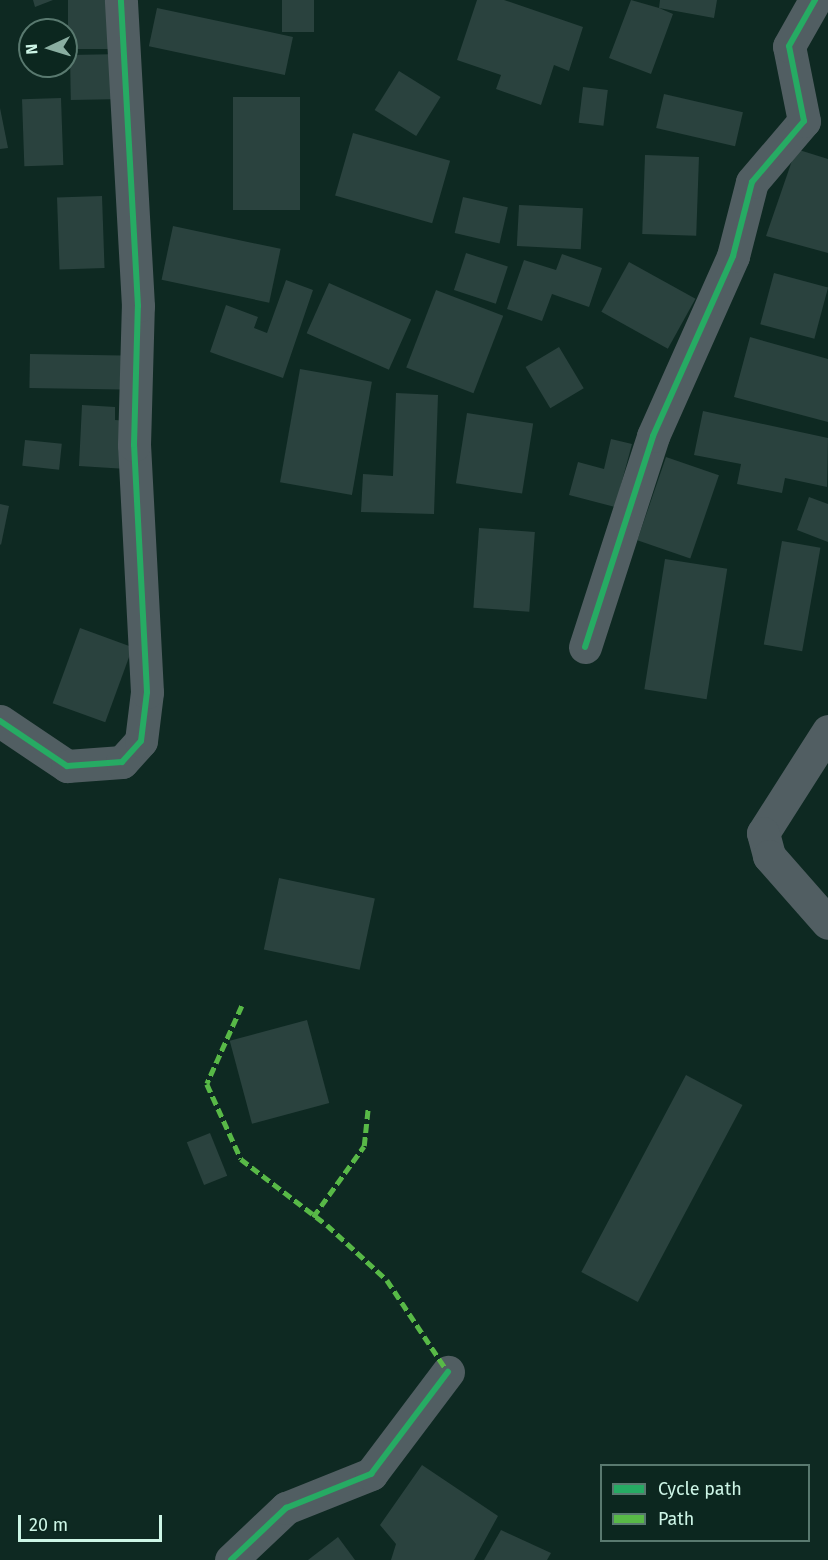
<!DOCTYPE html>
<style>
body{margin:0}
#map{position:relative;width:828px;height:1560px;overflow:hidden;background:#0e2922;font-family:"Fira Sans",sans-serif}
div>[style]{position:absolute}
.building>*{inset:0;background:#2a423e;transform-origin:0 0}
.minor>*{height:33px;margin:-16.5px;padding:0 16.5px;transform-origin:16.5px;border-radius:16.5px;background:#515e62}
.quiet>*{height:4.5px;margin-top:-2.25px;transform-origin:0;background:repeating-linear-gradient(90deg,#58b947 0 9px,transparent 0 13.5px)}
.cycleway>*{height:6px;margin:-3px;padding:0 3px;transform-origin:3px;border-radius:3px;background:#26ab63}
span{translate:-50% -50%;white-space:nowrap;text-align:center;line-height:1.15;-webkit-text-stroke:6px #0c271f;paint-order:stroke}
.legend{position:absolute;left:600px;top:1464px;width:210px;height:78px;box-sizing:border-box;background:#0c271f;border:2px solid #59796f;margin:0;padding:8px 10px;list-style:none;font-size:18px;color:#cdf5e6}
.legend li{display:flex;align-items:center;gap:12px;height:30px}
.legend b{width:30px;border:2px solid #59796f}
.north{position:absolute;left:18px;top:18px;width:60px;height:60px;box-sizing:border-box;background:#0c271f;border:2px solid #59796f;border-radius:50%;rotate:266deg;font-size:16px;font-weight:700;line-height:24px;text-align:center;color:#cdf5e6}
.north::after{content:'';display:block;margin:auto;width:21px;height:27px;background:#8aaea1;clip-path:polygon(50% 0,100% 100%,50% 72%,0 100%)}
.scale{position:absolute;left:18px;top:1515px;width:144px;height:27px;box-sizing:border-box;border:3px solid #cdf5e6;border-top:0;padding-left:8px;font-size:18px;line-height:21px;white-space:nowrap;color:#cdf5e6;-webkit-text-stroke:4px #0c271f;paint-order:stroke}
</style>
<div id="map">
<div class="building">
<i style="clip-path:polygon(33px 0,53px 0,35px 7px)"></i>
<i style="left:68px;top:0;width:59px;height:49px"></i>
<i style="left:282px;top:0;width:32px;height:32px"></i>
<i style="clip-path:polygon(477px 0,504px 0,583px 27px,569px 71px,554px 65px,541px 105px,496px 89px,501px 75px,457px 60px)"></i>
<i style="clip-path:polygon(631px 0,659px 8px,660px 0,717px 0,714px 18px,659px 8px,673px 14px,651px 74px,609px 58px)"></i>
<i style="left:157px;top:8px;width:139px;height:39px;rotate:12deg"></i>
<i style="left:123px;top:54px;width:45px;height:53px;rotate:89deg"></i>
<i style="left:399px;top:71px;width:49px;height:46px;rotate:32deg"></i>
<i style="left:583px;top:87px;width:25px;height:36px;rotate:7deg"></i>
<i style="left:664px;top:94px;width:81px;height:35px;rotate:13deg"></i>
<i style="left:233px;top:97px;width:67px;height:113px"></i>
<i style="left:61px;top:98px;width:67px;height:39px;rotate:88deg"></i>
<i style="clip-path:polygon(0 108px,8px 148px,0 149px)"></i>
<i style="left:353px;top:133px;width:101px;height:65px;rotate:16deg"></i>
<i style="clip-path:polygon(796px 149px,828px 159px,828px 253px,766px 236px)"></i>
<i style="left:645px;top:155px;width:54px;height:79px;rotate:2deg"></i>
<i style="left:102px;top:196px;width:72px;height:45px;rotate:88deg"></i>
<i style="left:463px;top:197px;width:46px;height:37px;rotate:13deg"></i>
<i style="left:519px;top:205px;width:64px;height:41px;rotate:3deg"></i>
<i style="left:173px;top:226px;width:110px;height:55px;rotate:12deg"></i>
<i style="left:466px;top:253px;width:44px;height:39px;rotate:18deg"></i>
<i style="clip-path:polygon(562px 254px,602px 268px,589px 307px,552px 294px,542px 321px,507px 309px,524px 260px,556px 270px)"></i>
<i style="left:629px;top:262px;width:76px;height:57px;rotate:29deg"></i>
<i style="left:774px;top:273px;width:56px;height:53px;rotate:15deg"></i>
<i style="clip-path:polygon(286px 280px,313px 290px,283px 378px,210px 352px,226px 305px,258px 317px,254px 328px,267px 333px)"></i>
<i style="left:329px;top:283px;width:90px;height:55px;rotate:24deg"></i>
<i style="left:436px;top:290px;width:72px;height:83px;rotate:21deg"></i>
<i style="clip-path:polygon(750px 337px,828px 359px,828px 422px,734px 397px)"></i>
<i style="left:559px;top:347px;width:48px;height:39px;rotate:59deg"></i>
<i style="left:30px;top:354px;width:92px;height:34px;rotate:1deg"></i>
<i style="left:300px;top:369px;width:73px;height:115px;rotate:10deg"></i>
<i style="clip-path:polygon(396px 393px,438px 395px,434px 514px,361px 512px,363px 474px,393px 476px)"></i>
<i style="clip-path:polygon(82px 405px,115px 407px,115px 420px,130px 421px,127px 469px,79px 466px)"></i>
<i style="clip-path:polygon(703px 411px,828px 438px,827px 487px,785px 478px,782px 493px,737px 484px,741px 464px,694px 455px)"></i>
<i style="left:467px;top:413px;width:67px;height:71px;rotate:9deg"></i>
<i style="clip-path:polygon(611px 439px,632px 444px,615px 507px,569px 495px,578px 462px,604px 469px)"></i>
<i style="left:25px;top:440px;width:37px;height:26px;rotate:6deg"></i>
<i style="left:666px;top:457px;width:56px;height:88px;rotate:19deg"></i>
<i style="clip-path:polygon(809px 497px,828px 504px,828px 542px,797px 530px)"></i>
<i style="clip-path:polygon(0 504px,9px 506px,1px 545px,0 544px)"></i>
<i style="left:479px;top:528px;width:56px;height:80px;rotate:4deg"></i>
<i style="left:782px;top:541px;width:39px;height:105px;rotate:10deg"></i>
<i style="left:665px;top:559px;width:63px;height:132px;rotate:9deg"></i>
<i style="left:80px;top:628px;width:56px;height:80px;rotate:20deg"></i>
<i style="left:279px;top:878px;width:98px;height:73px;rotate:12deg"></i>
<i style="left:307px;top:1020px;width:86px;height:80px;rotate:75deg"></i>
<i style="left:686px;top:1075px;width:64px;height:223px;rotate:28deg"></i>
<i style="left:210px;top:1133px;width:46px;height:25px;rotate:68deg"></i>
<i style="clip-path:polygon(422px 1465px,498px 1516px,474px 1560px,391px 1560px,396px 1544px,380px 1525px)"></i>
<i style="clip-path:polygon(501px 1530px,551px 1553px,547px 1560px,484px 1560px)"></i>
<i style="clip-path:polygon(338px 1537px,355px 1560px,308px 1560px)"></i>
</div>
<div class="minor">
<i style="left:585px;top:647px;width:222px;rotate:-72.1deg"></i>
<i style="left:653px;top:436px;width:197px;rotate:-66deg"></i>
<i style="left:733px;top:256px;width:76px;rotate:-75.6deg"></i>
<i style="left:752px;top:182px;width:80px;rotate:-49.6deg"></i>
<i style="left:804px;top:121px;width:76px;rotate:-101.3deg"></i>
<i style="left:789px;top:46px;width:53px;rotate:-60.5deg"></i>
<i style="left:0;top:721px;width:81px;rotate:33.9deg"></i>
<i style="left:67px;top:766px;width:55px;rotate:-4.2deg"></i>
<i style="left:122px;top:762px;width:28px;rotate:-48deg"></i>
<i style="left:141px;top:741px;width:49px;rotate:-83deg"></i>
<i style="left:147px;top:692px;width:247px;rotate:-93deg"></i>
<i style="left:134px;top:445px;width:139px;rotate:-88.4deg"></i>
<i style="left:138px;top:306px;width:306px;rotate:-93.2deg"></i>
<i style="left:828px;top:731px;width:121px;rotate:122.5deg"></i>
<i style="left:763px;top:833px;width:24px;rotate:75deg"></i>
<i style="left:769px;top:856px;width:89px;rotate:48.6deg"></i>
<i style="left:231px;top:1560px;width:76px;rotate:-43.4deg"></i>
<i style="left:286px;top:1508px;width:92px;rotate:-21.8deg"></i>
<i style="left:371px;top:1474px;width:128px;rotate:-53deg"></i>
</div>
<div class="quiet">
<i style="left:242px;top:1006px;width:85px;rotate:114.2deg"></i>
<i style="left:207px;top:1084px;width:82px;rotate:65.6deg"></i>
<i style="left:241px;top:1159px;width:108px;rotate:37.5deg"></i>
<i style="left:327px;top:1225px;width:81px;rotate:42.5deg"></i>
<i style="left:387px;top:1280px;width:110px;rotate:56.5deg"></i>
<i style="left:313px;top:1217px;width:87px;rotate:-54.3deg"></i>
<i style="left:364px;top:1146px;width:38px;rotate:-84deg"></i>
</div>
<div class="cycleway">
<i style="left:585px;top:647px;width:222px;rotate:-72.1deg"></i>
<i style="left:653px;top:436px;width:197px;rotate:-66deg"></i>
<i style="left:733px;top:256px;width:76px;rotate:-75.6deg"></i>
<i style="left:752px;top:182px;width:80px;rotate:-49.6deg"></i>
<i style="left:804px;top:121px;width:76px;rotate:-101.3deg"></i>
<i style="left:789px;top:46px;width:53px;rotate:-60.5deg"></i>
<i style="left:0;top:721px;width:81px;rotate:33.9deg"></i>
<i style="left:67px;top:766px;width:55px;rotate:-4.2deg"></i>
<i style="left:122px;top:762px;width:28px;rotate:-48deg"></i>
<i style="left:141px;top:741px;width:49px;rotate:-83deg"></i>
<i style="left:147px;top:692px;width:247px;rotate:-93deg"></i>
<i style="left:134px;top:445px;width:139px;rotate:-88.4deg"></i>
<i style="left:138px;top:306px;width:306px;rotate:-93.2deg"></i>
<i style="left:231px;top:1560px;width:76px;rotate:-43.4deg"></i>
<i style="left:286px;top:1508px;width:92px;rotate:-21.8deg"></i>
<i style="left:371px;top:1474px;width:128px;rotate:-53deg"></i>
</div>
<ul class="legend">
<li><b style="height:8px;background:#26ab63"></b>Cycle path</li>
<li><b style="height:8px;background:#58b947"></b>Path</li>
</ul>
<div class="north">N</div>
<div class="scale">20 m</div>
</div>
